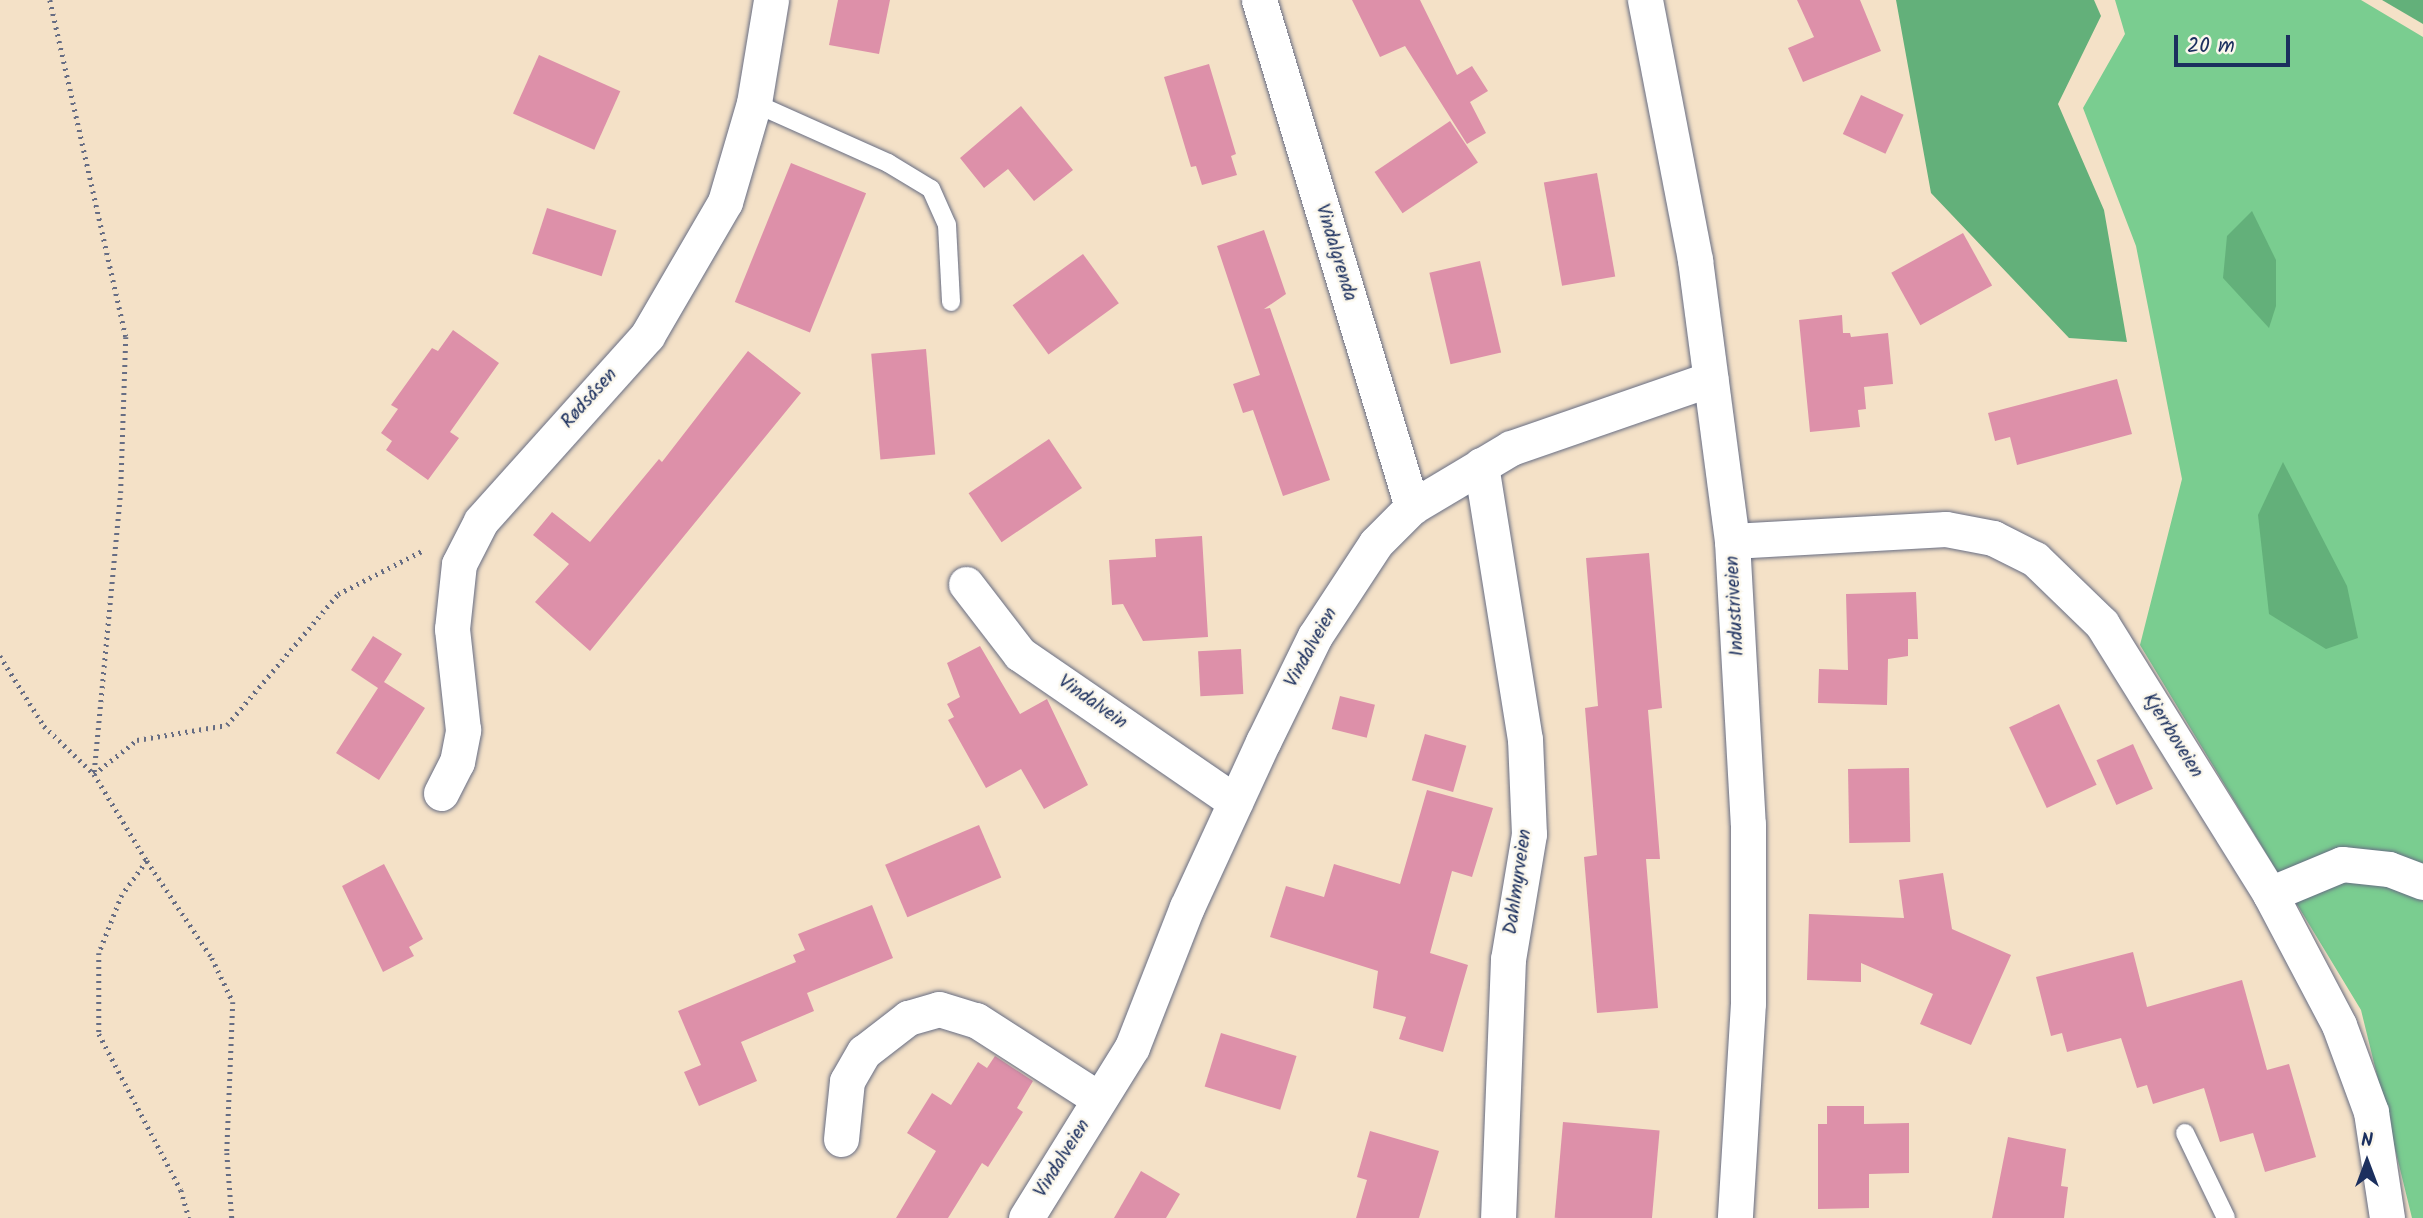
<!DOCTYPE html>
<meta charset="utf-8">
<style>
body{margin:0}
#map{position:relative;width:2423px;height:1218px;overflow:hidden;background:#f4e1c7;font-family:Kalam,sans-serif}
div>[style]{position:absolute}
.green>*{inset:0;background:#7acd90}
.forest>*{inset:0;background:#63b07a}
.building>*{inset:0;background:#dd90a9;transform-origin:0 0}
.path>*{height:4.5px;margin-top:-2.25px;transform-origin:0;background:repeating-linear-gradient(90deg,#676d83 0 2px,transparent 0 7px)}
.roads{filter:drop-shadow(0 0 2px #676d83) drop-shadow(0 0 2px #676d83)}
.lane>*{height:18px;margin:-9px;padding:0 9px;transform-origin:9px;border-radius:9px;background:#fff}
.street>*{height:35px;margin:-17.5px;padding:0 17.5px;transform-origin:17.5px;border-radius:17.5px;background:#fff}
span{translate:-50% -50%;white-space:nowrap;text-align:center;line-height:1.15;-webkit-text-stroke:5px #fbf7ec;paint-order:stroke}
.street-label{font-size:19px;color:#1b2f5e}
.north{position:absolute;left:2332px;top:1127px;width:70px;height:70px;-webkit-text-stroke:5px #fbf7ec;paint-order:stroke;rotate:0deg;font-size:19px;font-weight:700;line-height:28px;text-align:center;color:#1b2f5e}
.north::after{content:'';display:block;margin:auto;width:24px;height:32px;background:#1b2f5e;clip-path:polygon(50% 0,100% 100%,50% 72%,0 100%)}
.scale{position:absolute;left:2174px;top:35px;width:116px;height:32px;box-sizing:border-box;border:4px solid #1b2f5e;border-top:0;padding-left:9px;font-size:21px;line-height:24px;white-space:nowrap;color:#1b2f5e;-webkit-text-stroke:5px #fbf7ec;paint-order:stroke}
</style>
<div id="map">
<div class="green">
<i style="clip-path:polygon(2115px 0,2361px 0,2423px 37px,2423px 1218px,2412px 1218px,2361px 1010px,2140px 645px,2182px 479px,2136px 246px,2083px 108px,2125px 34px)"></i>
</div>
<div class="forest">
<i style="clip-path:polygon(1896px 0,2094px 0,2101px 16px,2058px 104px,2104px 210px,2127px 342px,2069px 338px,1931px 193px)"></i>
<i style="clip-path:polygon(2382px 0,2423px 0,2423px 24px)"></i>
<i style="clip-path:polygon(2252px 211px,2276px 260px,2276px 306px,2269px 328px,2223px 278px,2227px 236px)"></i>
<i style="clip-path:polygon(2283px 462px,2347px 586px,2358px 638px,2326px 649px,2269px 614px,2258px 515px)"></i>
</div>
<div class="building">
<i style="clip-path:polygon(838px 0,890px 0,879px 54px,829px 45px)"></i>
<i style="clip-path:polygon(1352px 0,1420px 0,1457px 75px,1472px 66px,1488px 91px,1470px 102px,1486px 133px,1467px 144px,1405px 46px,1380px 57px)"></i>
<i style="clip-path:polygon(1797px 0,1860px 0,1881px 51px,1803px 82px,1788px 48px,1814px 37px)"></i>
<i style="left:539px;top:55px;width:89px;height:64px;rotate:24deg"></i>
<i style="clip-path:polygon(1209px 64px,1236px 154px,1231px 156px,1237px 175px,1202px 185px,1196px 166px,1191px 167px,1164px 77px)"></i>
<i style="left:1861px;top:95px;width:47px;height:43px;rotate:25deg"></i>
<i style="clip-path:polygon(1021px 106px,1073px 170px,1034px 201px,1008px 169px,984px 188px,960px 158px)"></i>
<i style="left:1450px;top:121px;width:50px;height:91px;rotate:56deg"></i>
<i style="left:791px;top:163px;width:81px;height:150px;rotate:22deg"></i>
<i style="left:1597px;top:173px;width:105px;height:54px;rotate:80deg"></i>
<i style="left:547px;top:208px;width:73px;height:48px;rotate:18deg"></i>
<i style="clip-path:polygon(1264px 230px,1286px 294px,1264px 309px,1270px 308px,1330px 480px,1283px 496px,1253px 410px,1243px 413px,1233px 384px,1260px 375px,1217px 246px)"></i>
<i style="left:1963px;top:233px;width:60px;height:82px;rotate:61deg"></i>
<i style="left:1083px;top:254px;width:61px;height:87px;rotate:54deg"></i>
<i style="left:1480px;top:261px;width:94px;height:52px;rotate:77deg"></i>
<i style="clip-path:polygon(1842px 315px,1843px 333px,1850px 333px,1851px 337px,1888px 333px,1893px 384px,1864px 387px,1866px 409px,1858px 410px,1860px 427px,1810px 432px,1799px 320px)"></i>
<i style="clip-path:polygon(453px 330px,499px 363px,450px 432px,459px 438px,428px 480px,386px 450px,392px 441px,381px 433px,398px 409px,391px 405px,432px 348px,438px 351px)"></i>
<i style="left:926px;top:349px;width:106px;height:55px;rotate:85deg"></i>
<i style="clip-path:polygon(748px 351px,801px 393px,590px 651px,535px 602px,569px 564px,533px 535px,552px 512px,590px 542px,659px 459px,662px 462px)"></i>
<i style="clip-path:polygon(2117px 379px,2132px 434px,2017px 465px,2010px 437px,1995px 441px,1988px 413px)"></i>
<i style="left:1049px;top:439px;width:59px;height:97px;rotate:56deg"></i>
<i style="clip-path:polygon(1202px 536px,1208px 637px,1143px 641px,1123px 604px,1112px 605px,1109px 560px,1156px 557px,1155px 539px)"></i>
<i style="clip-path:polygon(1649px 553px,1662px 708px,1648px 710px,1660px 859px,1646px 859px,1658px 1008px,1597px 1013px,1584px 857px,1597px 855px,1585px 708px,1598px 706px,1586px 558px)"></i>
<i style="clip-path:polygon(1916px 592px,1918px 639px,1908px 639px,1908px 656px,1888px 659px,1887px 705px,1818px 703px,1819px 669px,1848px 670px,1846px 594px)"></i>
<i style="clip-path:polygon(373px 636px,402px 654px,384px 682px,425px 708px,379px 780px,336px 753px,378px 688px,351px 670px)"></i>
<i style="clip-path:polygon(980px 646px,1020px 714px,1047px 699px,1088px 785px,1044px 809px,1021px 769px,986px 788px,948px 720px,954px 717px,947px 704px,960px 697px,947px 663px)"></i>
<i style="left:1241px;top:649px;width:45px;height:43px;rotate:87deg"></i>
<i style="left:1340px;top:696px;width:36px;height:34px;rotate:14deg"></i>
<i style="left:2059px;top:704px;width:89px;height:55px;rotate:65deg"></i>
<i style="left:1425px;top:734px;width:43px;height:48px;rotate:16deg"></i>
<i style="left:2133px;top:744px;width:49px;height:40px;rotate:66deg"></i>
<i style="left:1909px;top:768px;width:74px;height:61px;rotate:89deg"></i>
<i style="clip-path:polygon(1427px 790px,1493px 808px,1472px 877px,1452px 871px,1430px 953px,1468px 965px,1443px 1052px,1399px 1039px,1406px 1017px,1373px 1008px,1378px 971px,1270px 937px,1286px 886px,1324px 897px,1334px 864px,1400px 884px)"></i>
<i style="left:979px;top:825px;width:57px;height:102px;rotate:67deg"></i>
<i style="clip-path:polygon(384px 864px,423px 939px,409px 947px,414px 956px,383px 972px,342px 886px)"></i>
<i style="clip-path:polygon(1943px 873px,1952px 929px,2011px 955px,1971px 1045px,1920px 1024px,1933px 994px,1861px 963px,1861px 982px,1807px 980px,1809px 914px,1904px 918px,1899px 880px)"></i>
<i style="clip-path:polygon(872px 905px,893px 958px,807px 993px,814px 1011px,741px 1042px,757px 1081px,699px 1106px,684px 1072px,701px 1065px,678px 1011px,796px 962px,793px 955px,805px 950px,798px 934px)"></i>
<i style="clip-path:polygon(2133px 952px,2147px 1007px,2242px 980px,2267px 1070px,2289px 1064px,2316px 1157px,2265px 1172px,2253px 1133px,2220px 1142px,2204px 1088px,2153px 1104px,2147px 1085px,2137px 1088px,2121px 1038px,2067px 1052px,2062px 1033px,2051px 1036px,2036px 977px)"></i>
<i style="left:1221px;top:1033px;width:79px;height:56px;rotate:17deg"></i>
<i style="clip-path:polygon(995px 1056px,1033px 1081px,1017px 1108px,1023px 1112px,988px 1167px,982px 1163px,948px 1218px,896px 1218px,936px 1151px,907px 1133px,932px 1093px,951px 1105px,978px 1062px,987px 1068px)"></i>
<i style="clip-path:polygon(1827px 1106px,1864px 1106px,1864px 1124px,1909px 1123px,1909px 1173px,1869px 1174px,1869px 1208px,1818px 1209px,1818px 1124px,1827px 1124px)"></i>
<i style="left:1563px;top:1122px;width:97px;height:96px;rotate:5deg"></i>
<i style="clip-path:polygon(1370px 1131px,1439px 1151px,1419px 1218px,1356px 1218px,1367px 1180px,1357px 1177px)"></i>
<i style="clip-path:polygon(2008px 1137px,2066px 1149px,2061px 1186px,2068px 1187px,2064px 1218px,1992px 1218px)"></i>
<i style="clip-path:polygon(1141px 1171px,1180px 1194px,1166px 1218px,1114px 1218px)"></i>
</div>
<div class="path">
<i style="left:50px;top:0;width:345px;rotate:77.3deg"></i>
<i style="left:126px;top:337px;width:154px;rotate:91.9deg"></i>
<i style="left:121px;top:491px;width:284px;rotate:95.4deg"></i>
<i style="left:94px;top:774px;width:102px;rotate:58.7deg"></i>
<i style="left:147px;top:861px;width:42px;rotate:126.3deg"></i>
<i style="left:122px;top:895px;width:62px;rotate:111.6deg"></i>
<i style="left:99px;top:953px;width:81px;rotate:90deg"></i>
<i style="left:99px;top:1034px;width:176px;rotate:62.3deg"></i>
<i style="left:181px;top:1190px;width:29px;rotate:74deg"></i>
<i style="left:0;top:656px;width:83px;rotate:57.8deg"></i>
<i style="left:44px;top:726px;width:69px;rotate:43.8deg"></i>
<i style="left:94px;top:774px;width:55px;rotate:-38.3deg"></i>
<i style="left:137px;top:740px;width:91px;rotate:-9.5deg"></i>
<i style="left:227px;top:725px;width:172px;rotate:-49.7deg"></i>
<i style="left:338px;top:594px;width:97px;rotate:-27.1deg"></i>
<i style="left:147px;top:861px;width:117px;rotate:56.2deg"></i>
<i style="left:212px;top:958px;width:49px;rotate:64.5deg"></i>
<i style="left:233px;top:1002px;width:151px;rotate:92.3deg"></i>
<i style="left:227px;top:1153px;width:65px;rotate:85.6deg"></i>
</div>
<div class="roads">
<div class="lane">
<i style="left:754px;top:103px;width:147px;rotate:24.1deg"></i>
<i style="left:888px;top:163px;width:50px;rotate:31.2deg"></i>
<i style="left:931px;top:189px;width:39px;rotate:66deg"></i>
<i style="left:947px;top:225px;width:77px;rotate:87deg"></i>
<i style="left:2185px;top:1133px;width:94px;rotate:64.2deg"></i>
</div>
<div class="street">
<i style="left:1259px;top:0;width:530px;rotate:73.21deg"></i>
<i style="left:1645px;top:0;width:265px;rotate:79.1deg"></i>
<i style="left:1695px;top:260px;width:283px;rotate:82.5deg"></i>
<i style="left:1732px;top:541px;width:283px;rotate:86.8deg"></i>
<i style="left:1748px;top:824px;width:179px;rotate:90deg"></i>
<i style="left:1748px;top:1003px;width:215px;rotate:93.5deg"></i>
<i style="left:1481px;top:465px;width:278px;rotate:80.9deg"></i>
<i style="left:1525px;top:739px;width:95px;rotate:87.6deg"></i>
<i style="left:1529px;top:834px;width:127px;rotate:99.5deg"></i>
<i style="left:1508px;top:959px;width:259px;rotate:92.2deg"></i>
<i style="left:1732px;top:541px;width:214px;rotate:-3.2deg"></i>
<i style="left:1946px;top:529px;width:48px;rotate:10.8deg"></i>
<i style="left:1993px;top:538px;width:47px;rotate:26.6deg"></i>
<i style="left:2035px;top:559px;width:93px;rotate:44.1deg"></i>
<i style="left:2102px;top:624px;width:318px;rotate:58.1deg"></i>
<i style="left:2270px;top:894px;width:148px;rotate:62.2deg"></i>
<i style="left:2339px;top:1025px;width:93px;rotate:69.8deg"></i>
<i style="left:2371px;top:1112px;width:107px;rotate:81.4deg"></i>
<i style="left:966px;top:584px;width:88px;rotate:52.4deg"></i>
<i style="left:1020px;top:654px;width:261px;rotate:34.5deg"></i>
<i style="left:441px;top:793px;width:35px;rotate:-63deg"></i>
<i style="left:457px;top:762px;width:33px;rotate:-79deg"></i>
<i style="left:463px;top:730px;width:102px;rotate:-96.2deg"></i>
<i style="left:452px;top:629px;width:65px;rotate:-83.9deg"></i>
<i style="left:459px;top:564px;width:48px;rotate:-62.9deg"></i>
<i style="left:481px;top:521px;width:249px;rotate:-48.1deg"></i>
<i style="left:647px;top:336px;width:155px;rotate:-59.8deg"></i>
<i style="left:725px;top:202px;width:103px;rotate:-73.7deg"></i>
<i style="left:754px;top:103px;width:104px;rotate:-80.6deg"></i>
<i style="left:2270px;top:894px;width:78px;rotate:-22.6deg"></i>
<i style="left:2342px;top:864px;width:47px;rotate:6.1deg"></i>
<i style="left:2389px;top:869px;width:36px;rotate:21deg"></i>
<i style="left:841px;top:1139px;width:58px;rotate:-84.1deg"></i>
<i style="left:847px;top:1081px;width:34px;rotate:-60deg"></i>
<i style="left:864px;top:1052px;width:56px;rotate:-37.7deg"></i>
<i style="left:908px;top:1018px;width:32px;rotate:-16deg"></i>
<i style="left:939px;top:1009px;width:39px;rotate:17deg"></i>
<i style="left:976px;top:1020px;width:146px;rotate:32.7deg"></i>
<i style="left:1026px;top:1218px;width:201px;rotate:-58.2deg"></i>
<i style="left:1132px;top:1047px;width:150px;rotate:-68.6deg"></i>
<i style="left:1187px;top:907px;width:182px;rotate:-65.3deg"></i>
<i style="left:1263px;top:742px;width:118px;rotate:-63.9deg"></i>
<i style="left:1315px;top:636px;width:111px;rotate:-56.7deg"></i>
<i style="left:1376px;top:543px;width:51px;rotate:-45deg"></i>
<i style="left:1412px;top:507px;width:115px;rotate:-30.8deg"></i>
<i style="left:1511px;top:448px;width:211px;rotate:-19.1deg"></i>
</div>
</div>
<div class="street-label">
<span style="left:1335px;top:253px;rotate:73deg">Vindalgrenda</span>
<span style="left:590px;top:399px;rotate:-48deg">Rødsåsen</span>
<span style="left:1736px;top:606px;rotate:-93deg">Industriveien</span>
<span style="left:1312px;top:648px;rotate:-61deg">Vindalveien</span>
<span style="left:1092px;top:703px;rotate:35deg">Vindalvein</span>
<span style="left:2172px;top:736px;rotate:58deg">Kjerrboveien</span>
<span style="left:1519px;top:882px;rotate:-82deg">Dahlmyrveien</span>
<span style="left:1063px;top:1159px;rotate:-58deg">Vindalveien</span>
</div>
<div class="north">N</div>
<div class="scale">20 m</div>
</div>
